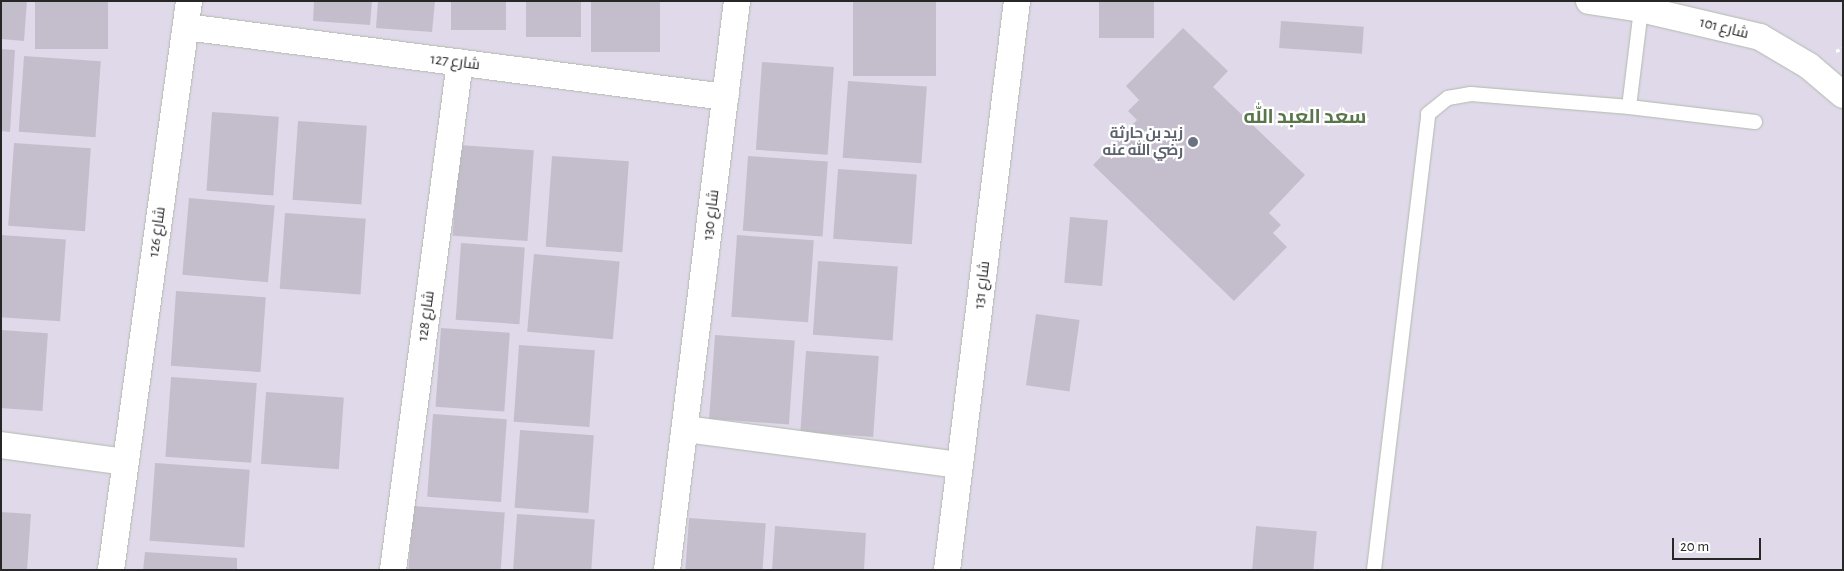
<!DOCTYPE html>
<meta charset="utf-8">
<style>
body{margin:0}
#map{position:relative;width:1844px;height:571px;overflow:hidden;background:#e0d9ea;font-family:"Alegreya Sans",Cairo,sans-serif}
div>[style]{position:absolute}
.building>*{inset:0;background:#c4becc;transform-origin:0 0}
.path>*{height:3px;margin-top:-1.5px;transform-origin:0;background:repeating-linear-gradient(90deg,#fff 0 4px,transparent 0 6.5px)}
.roads{filter:drop-shadow(0 0 1px #b1bbad) drop-shadow(0 0 1px #b1bbad)}
.service>*{height:14px;margin:-7px;padding:0 7px;transform-origin:7px;border-radius:7px;background:#fff}
.minor>*{height:26px;margin:-13px;padding:0 13px;transform-origin:13px;border-radius:13px;background:#fff}
.dots>*{width:14px;height:14px;translate:-50% -50%;box-sizing:border-box;border:2px solid #fff;border-radius:50%}
span{translate:-50% -50%;white-space:nowrap;text-align:center;line-height:1.15;-webkit-text-stroke:4.5px #fff;paint-order:stroke}
.street-label{font-size:15px;color:#272727}
.worship-label{font-size:15px;color:#5b616d;font-weight:700}
.right{translate:-100% -50%;text-align:right}
.district-label{font-size:20px;color:#58764a;font-weight:700}
.frame{position:absolute;inset:0;border:2px solid #272727;pointer-events:none}
.scale{position:absolute;left:1672px;top:538px;width:89px;height:22px;box-sizing:border-box;border:2px solid #272727;border-top:0;padding-left:6px;font-size:15px;line-height:18px;white-space:nowrap;color:#272727;-webkit-text-stroke:4px #fff;paint-order:stroke}
</style>
<div id="map">
<div class="building">
<i style="clip-path:polygon(1px 1px,27px 1px,24px 41px,1px 39px)"></i>
<i style="left:35px;top:1px;width:73px;height:48px"></i>
<i style="clip-path:polygon(314px 1px,372px 1px,370px 25px,313px 21px)"></i>
<i style="clip-path:polygon(378px 1px,435px 1px,432px 32px,376px 28px)"></i>
<i style="left:451px;top:1px;width:55px;height:29px"></i>
<i style="left:526px;top:1px;width:55px;height:36px"></i>
<i style="left:591px;top:1px;width:69px;height:51px"></i>
<i style="left:853px;top:1px;width:83px;height:75px"></i>
<i style="left:1099px;top:1px;width:55px;height:37px"></i>
<i style="left:1281px;top:21px;width:83px;height:27px;rotate:4deg"></i>
<i style="clip-path:polygon(1183px 28px,1228px 71px,1213px 87px,1305px 175px,1269px 213px,1281px 225px,1273px 233px,1287px 247px,1234px 301px,1093px 165px,1137px 120px,1128px 111px,1139px 100px,1126px 86px)"></i>
<i style="clip-path:polygon(1px 49px,15px 50px,10px 132px,1px 131px)"></i>
<i style="left:24px;top:56px;width:77px;height:76px;rotate:4deg"></i>
<i style="left:762px;top:62px;width:72px;height:88px;rotate:4deg"></i>
<i style="left:848px;top:81px;width:79px;height:77px;rotate:4deg"></i>
<i style="left:212px;top:112px;width:67px;height:79px;rotate:4deg"></i>
<i style="left:298px;top:121px;width:69px;height:79px;rotate:4deg"></i>
<i style="left:14px;top:143px;width:77px;height:83px;rotate:4deg"></i>
<i style="left:459px;top:145px;width:75px;height:91px;rotate:4deg"></i>
<i style="left:552px;top:156px;width:77px;height:91px;rotate:4deg"></i>
<i style="left:748px;top:156px;width:80px;height:75px;rotate:4deg"></i>
<i style="left:838px;top:169px;width:79px;height:70px;rotate:4deg"></i>
<i style="left:189px;top:198px;width:86px;height:77px;rotate:5deg"></i>
<i style="left:285px;top:213px;width:81px;height:76px;rotate:4deg"></i>
<i style="left:1070px;top:217px;width:38px;height:66px;rotate:5deg"></i>
<i style="left:1px;top:235px;width:65px;height:82px;rotate:4deg"></i>
<i style="left:737px;top:235px;width:77px;height:82px;rotate:4deg"></i>
<i style="left:461px;top:243px;width:64px;height:77px;rotate:4deg"></i>
<i style="left:534px;top:254px;width:86px;height:78px;rotate:5deg"></i>
<i style="left:818px;top:261px;width:80px;height:74px;rotate:4deg"></i>
<i style="left:176px;top:291px;width:90px;height:75px;rotate:4deg"></i>
<i style="left:1036px;top:314px;width:44px;height:72px;rotate:8deg"></i>
<i style="left:441px;top:328px;width:69px;height:79px;rotate:4deg"></i>
<i style="left:1px;top:330px;width:47px;height:78px;rotate:4deg"></i>
<i style="left:715px;top:335px;width:80px;height:84px;rotate:4deg"></i>
<i style="left:519px;top:345px;width:76px;height:77px;rotate:4deg"></i>
<i style="left:806px;top:351px;width:73px;height:81px;rotate:4deg"></i>
<i style="left:171px;top:377px;width:86px;height:80px;rotate:4deg"></i>
<i style="left:266px;top:392px;width:78px;height:72px;rotate:4deg"></i>
<i style="left:433px;top:414px;width:74px;height:83px;rotate:4deg"></i>
<i style="left:520px;top:430px;width:74px;height:78px;rotate:4deg"></i>
<i style="left:155px;top:463px;width:95px;height:78px;rotate:4deg"></i>
<i style="left:413px;top:506px;width:92px;height:64px;rotate:4deg"></i>
<i style="clip-path:polygon(1px 512px,31px 514px,27px 570px,1px 570px)"></i>
<i style="left:517px;top:514px;width:78px;height:56px;rotate:4deg"></i>
<i style="left:689px;top:518px;width:77px;height:52px;rotate:4deg"></i>
<i style="clip-path:polygon(775px 526px,866px 533px,864px 570px,772px 570px)"></i>
<i style="left:1256px;top:526px;width:61px;height:44px;rotate:5deg"></i>
<i style="clip-path:polygon(145px 552px,237px 558px,237px 570px,143px 570px)"></i>
</div>
<div class="path">
<i style="left:1836px;top:51px;width:8px;rotate:-23deg"></i>
</div>
<div class="roads">
<div class="service">
<i style="left:1629px;top:107px;width:99px;rotate:-83deg"></i>
<i style="left:1374px;top:570px;width:459px;rotate:-83.2deg"></i>
<i style="left:1428px;top:114px;width:26px;rotate:-39deg"></i>
<i style="left:1448px;top:98px;width:23px;rotate:-10deg"></i>
<i style="left:1471px;top:94px;width:159px;rotate:4.7deg"></i>
<i style="left:1629px;top:107px;width:127px;rotate:6.8deg"></i>
</div>
<div class="minor">
<i style="left:1589px;top:1px;width:53px;rotate:8.7deg"></i>
<i style="left:1641px;top:9px;width:122px;rotate:13.2deg"></i>
<i style="left:1760px;top:37px;width:57px;rotate:30.6deg"></i>
<i style="left:1809px;top:66px;width:45px;rotate:40.5deg"></i>
<i style="left:186px;top:27px;width:544px;rotate:7.4deg"></i>
<i style="left:686px;top:429px;width:275px;rotate:7.5deg"></i>
<i style="left:1px;top:445px;width:125px;rotate:7.8deg"></i>
<i style="left:111px;top:570px;width:574px;rotate:-82.19deg"></i>
<i style="left:393px;top:570px;width:512px;rotate:-82.49deg"></i>
<i style="left:667px;top:570px;width:573px;rotate:-82.99deg"></i>
<i style="left:947px;top:570px;width:573px;rotate:-82.99deg"></i>
</div>
</div>
<div class="dots">
<i style="left:1193px;top:142px;background:#6b7280"></i>
</div>
<div class="street-label">
<span style="left:1724px;top:28px;rotate:14deg">شارع 101</span>
<span style="left:455px;top:62px;rotate:7deg">شارع 127</span>
<span style="left:711px;top:215px;rotate:-83deg">شارع 130</span>
<span style="left:157px;top:232px;rotate:-82deg">شارع 126</span>
<span style="left:982px;top:285px;rotate:-83deg">شارع 131</span>
<span style="left:426px;top:316px;rotate:-82deg">شارع 128</span>
</div>
<div class="worship-label">
<span class="right" style="left:1183px;top:142px">زيد بن حارثة<br>رضي الله عنه</span>
</div>
<div class="district-label">
<span style="left:1305px;top:117px">سعد العبد الله</span>
</div>
<div class="frame"></div>
<div class="scale">20 m</div>
</div>
